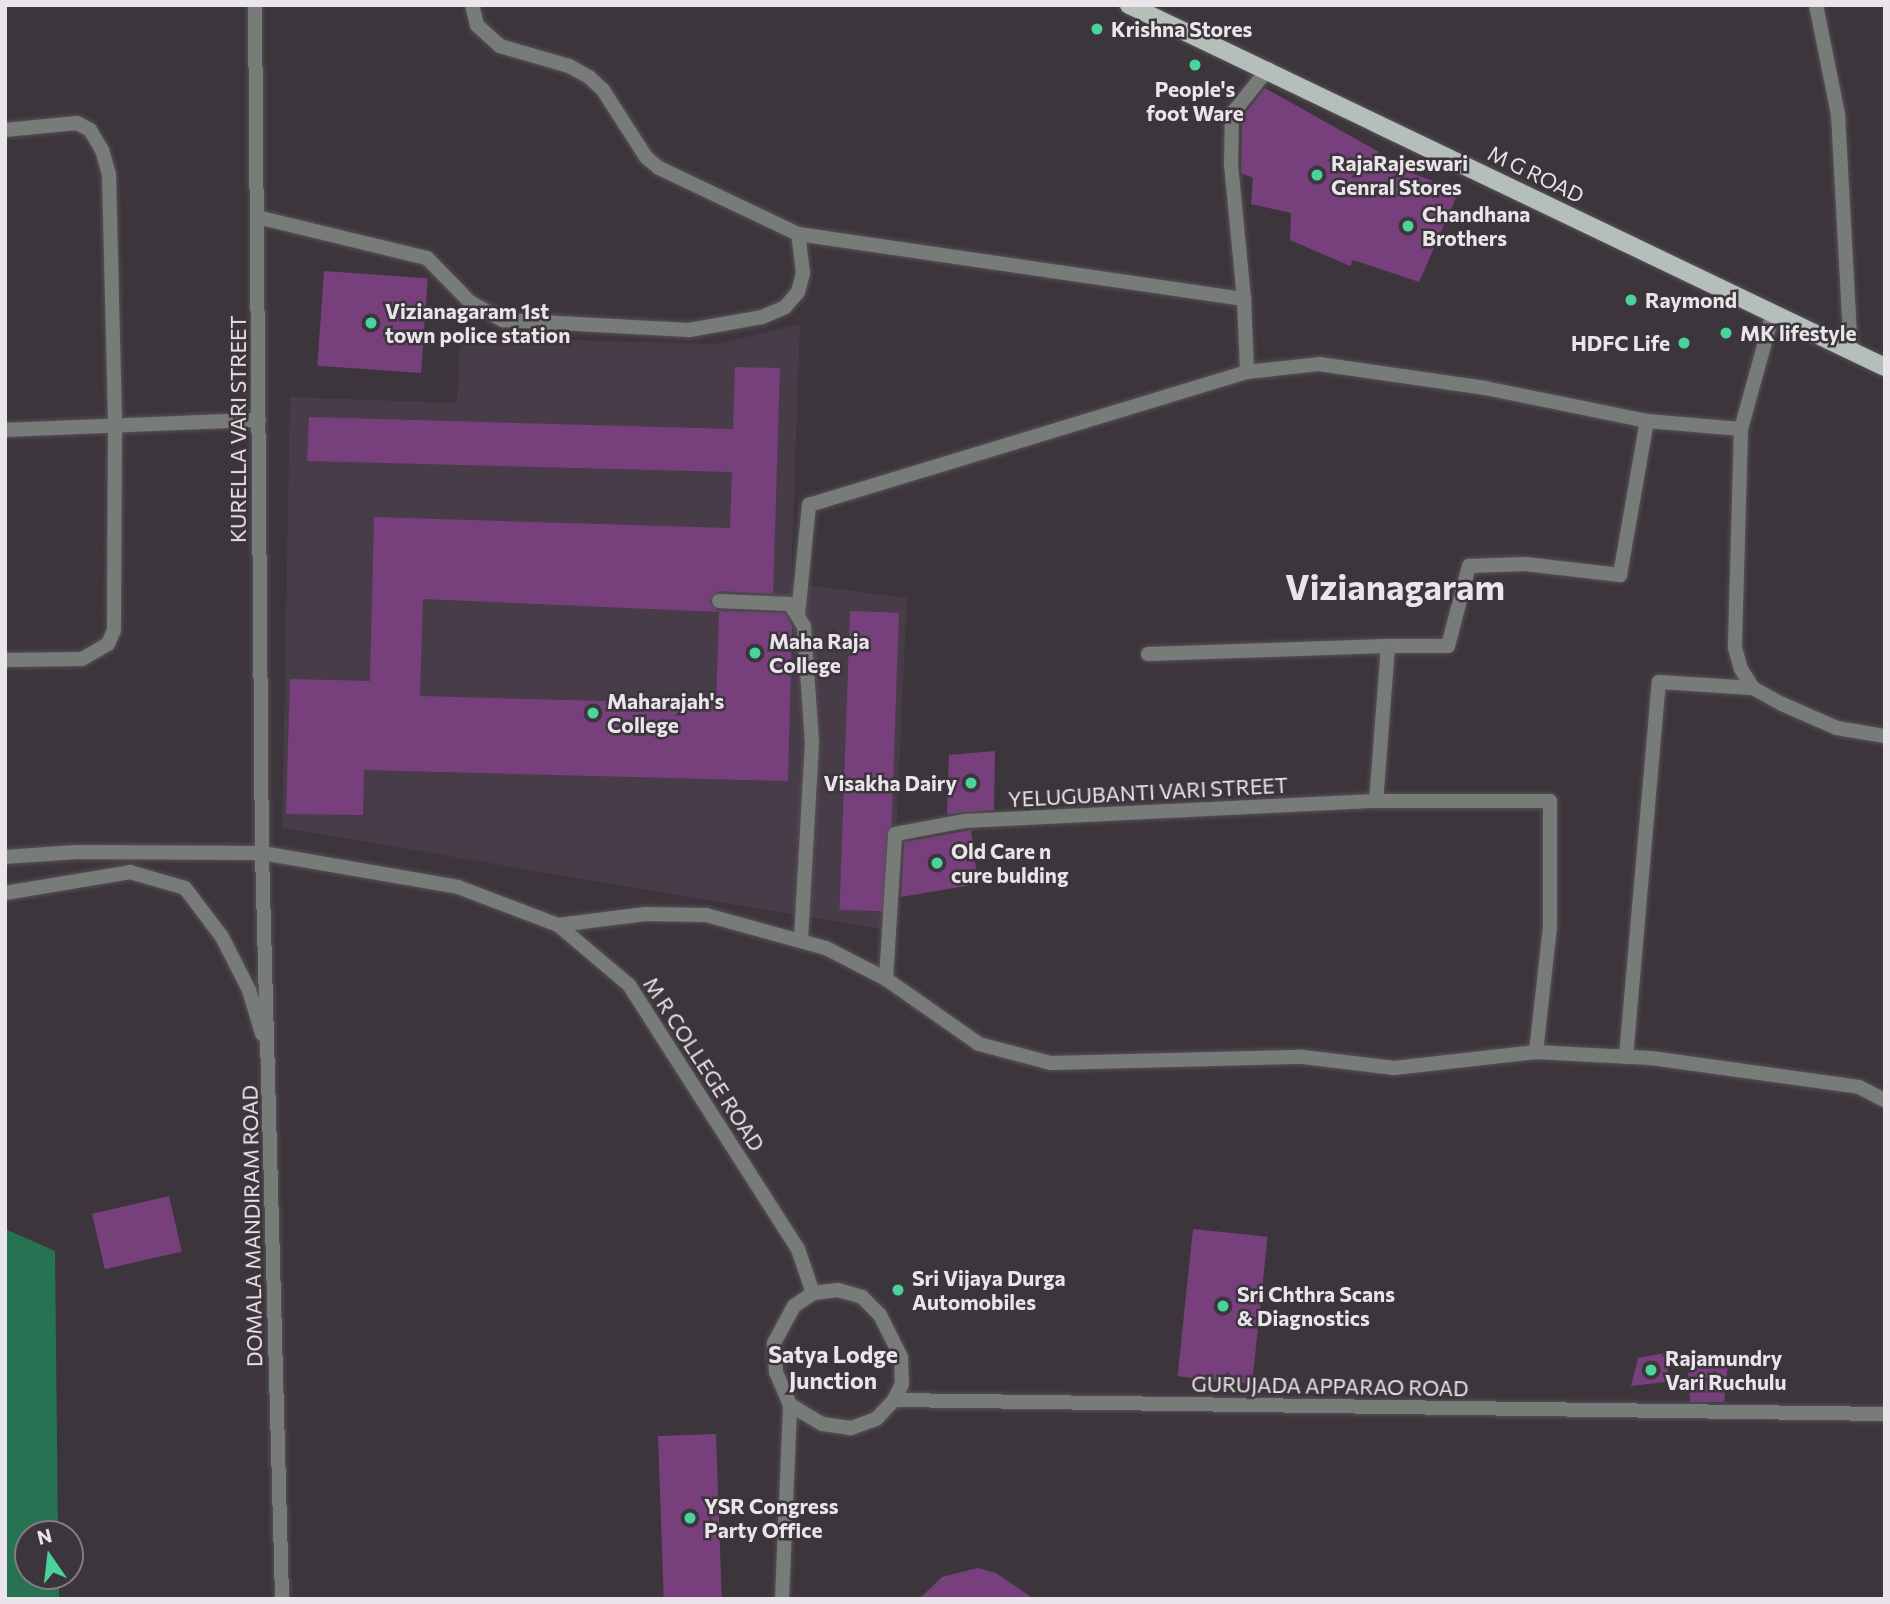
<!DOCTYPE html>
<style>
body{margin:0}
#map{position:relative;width:1890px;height:1604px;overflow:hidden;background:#3c353c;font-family:Commissioner,sans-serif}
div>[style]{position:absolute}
.built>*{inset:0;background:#473c48}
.water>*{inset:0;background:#257353}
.building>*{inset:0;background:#77407d;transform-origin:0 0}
.roads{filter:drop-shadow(0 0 2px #585158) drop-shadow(0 0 2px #585158)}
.minor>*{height:14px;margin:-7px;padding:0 7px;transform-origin:7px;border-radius:7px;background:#777c79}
.tertiary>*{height:14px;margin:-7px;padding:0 7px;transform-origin:7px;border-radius:7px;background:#777c79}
.primary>*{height:18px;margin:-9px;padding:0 9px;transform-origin:9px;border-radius:9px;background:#b5bfba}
.dots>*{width:19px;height:19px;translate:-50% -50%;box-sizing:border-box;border:4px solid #3c353c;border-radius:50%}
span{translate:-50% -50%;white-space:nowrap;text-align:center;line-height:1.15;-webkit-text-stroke:5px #3c353c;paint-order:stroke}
.poi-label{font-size:21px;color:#e9e5ea;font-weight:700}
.left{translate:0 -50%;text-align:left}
.right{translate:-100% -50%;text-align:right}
.street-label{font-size:21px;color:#e9e5ea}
.neighbourhood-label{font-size:23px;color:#e9e5ea;font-weight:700}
.town-label{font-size:35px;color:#e9e5ea;font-weight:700}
.frame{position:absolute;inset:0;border:7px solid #e9e5ea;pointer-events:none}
.north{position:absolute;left:14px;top:1520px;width:70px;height:70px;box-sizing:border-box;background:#3c353c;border:2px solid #817b82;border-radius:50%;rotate:346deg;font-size:19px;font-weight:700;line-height:28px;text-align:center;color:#e9e5ea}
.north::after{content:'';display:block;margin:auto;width:24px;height:32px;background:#4ad49c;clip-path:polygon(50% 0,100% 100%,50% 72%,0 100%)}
</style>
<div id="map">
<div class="built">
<i style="clip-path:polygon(800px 324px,791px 583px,907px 598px,892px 931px,282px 828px,290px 397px,457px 403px,460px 337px,717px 344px)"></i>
</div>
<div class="water">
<i style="clip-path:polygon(5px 1229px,55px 1251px,58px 1534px,28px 1534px,28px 1576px,59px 1576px,59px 1599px,5px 1599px)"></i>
</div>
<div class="building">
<i style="clip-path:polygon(1265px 88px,1393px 160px,1391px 165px,1459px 191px,1419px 282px,1353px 260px,1350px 266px,1290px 240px,1291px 213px,1251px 204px,1253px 178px,1241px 173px,1242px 117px)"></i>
<i style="left:324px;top:271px;width:104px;height:95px;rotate:4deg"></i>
<i style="clip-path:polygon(evenodd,735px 367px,780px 368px,773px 594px,719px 591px,709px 601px,718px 611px,785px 613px,792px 626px,788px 781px,364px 770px,363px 815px,286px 814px,290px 679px,370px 681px,374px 517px,730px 528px,732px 472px,307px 461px,309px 417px,733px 429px,735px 367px,423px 599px,719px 612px,716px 704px,420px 696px,423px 599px)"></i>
<i style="left:850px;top:611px;width:49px;height:299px;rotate:2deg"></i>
<i style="clip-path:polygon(995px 751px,994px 810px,947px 814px,949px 755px)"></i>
<i style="clip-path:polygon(971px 830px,978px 884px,901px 897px,904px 842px)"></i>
<i style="left:169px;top:1196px;width:57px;height:79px;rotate:77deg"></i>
<i style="left:1193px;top:1229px;width:75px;height:148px;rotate:6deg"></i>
<i style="clip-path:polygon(1670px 1352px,1666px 1382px,1631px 1386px,1638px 1358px)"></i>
<i style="clip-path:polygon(1729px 1354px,1724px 1402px,1690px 1402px,1687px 1358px)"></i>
<i style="left:716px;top:1434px;width:165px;height:58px;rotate:88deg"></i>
<i style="clip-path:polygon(978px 1568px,996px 1573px,1034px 1599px,919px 1599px,942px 1577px)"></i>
</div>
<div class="roads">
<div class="minor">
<i style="left:5px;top:130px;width:72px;rotate:-5.6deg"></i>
<i style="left:77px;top:123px;width:15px;rotate:28deg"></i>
<i style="left:90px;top:130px;width:23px;rotate:59deg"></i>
<i style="left:102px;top:150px;width:25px;rotate:74deg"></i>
<i style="left:109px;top:174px;width:251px;rotate:88.6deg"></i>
<i style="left:115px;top:425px;width:205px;rotate:90.3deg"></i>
<i style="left:114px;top:630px;width:15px;rotate:113deg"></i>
<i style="left:108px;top:644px;width:30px;rotate:150deg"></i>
<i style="left:82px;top:659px;width:77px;rotate:179.3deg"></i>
<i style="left:257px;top:217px;width:175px;rotate:13.6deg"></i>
<i style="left:427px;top:258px;width:62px;rotate:45.7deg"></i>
<i style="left:470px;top:302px;width:38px;rotate:29deg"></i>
<i style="left:503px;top:320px;width:186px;rotate:3.1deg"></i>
<i style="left:689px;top:330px;width:74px;rotate:-10.1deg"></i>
<i style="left:762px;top:317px;width:25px;rotate:-23deg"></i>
<i style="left:785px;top:307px;width:20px;rotate:-49deg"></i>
<i style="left:798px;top:292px;width:20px;rotate:-75deg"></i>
<i style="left:803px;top:273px;width:39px;rotate:-97deg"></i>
<i style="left:798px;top:234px;width:154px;rotate:-154.6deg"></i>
<i style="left:659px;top:168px;width:17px;rotate:-140deg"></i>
<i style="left:646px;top:157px;width:80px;rotate:-122.7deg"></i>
<i style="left:603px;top:90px;width:19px;rotate:-137deg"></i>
<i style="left:589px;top:77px;width:23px;rotate:-151deg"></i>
<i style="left:569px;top:66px;width:72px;rotate:-163.8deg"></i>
<i style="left:500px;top:46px;width:31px;rotate:-138deg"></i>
<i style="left:477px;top:25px;width:21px;rotate:-104deg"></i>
<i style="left:798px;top:234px;width:451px;rotate:8.3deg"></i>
<i style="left:1244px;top:299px;width:73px;rotate:87.6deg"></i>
<i style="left:1244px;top:299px;width:135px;rotate:-95.5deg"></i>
<i style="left:1231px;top:165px;width:51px;rotate:-88.9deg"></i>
<i style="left:1232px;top:114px;width:58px;rotate:-51.3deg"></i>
<i style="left:1773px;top:313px;width:120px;rotate:105.4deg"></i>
<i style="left:1741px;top:429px;width:219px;rotate:91.6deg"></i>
<i style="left:1735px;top:648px;width:22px;rotate:74deg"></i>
<i style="left:1741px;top:669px;width:22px;rotate:58deg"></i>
<i style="left:1753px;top:688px;width:33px;rotate:29deg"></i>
<i style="left:1782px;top:704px;width:60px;rotate:23.6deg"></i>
<i style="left:1837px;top:728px;width:49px;rotate:9.5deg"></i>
<i style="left:5px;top:430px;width:254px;rotate:-2.3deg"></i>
<i style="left:719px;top:601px;width:71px;rotate:2.4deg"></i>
<i style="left:790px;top:604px;width:26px;rotate:58deg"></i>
<i style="left:804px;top:626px;width:116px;rotate:86.1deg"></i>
<i style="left:812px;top:742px;width:199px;rotate:93.2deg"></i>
<i style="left:798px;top:615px;width:111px;rotate:-84.3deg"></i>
<i style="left:809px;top:505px;width:458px;rotate:-16.9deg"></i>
<i style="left:1247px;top:372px;width:72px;rotate:-6.3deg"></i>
<i style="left:1319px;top:364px;width:168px;rotate:8.2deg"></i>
<i style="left:1485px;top:388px;width:165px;rotate:11.5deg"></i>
<i style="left:1647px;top:421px;width:94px;rotate:4.9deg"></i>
<i style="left:1388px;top:646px;width:60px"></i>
<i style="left:1448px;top:646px;width:83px;rotate:-75.3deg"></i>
<i style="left:1469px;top:566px;width:56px;rotate:-2deg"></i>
<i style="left:1525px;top:564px;width:96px;rotate:6.6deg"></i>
<i style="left:1620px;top:575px;width:156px;rotate:-80.1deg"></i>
<i style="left:1148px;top:654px;width:240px;rotate:-1.9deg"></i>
<i style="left:1388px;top:646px;width:155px;rotate:94.4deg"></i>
<i style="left:558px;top:925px;width:88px;rotate:-7.2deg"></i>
<i style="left:645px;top:914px;width:61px;rotate:0.9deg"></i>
<i style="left:706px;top:915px;width:124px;rotate:15.4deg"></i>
<i style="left:826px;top:948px;width:68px;rotate:27.3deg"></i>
<i style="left:886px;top:979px;width:113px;rotate:35deg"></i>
<i style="left:979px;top:1044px;width:74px;rotate:14.8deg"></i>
<i style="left:1051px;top:1063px;width:252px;rotate:-1.4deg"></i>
<i style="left:1303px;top:1057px;width:92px;rotate:6.9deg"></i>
<i style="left:1394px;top:1068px;width:143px;rotate:-6.4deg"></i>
<i style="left:1536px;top:1052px;width:115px;rotate:3deg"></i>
<i style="left:1651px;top:1058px;width:210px;rotate:7.9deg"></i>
<i style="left:1859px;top:1087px;width:29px;rotate:27deg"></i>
<i style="left:886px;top:979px;width:145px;rotate:-86.4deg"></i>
<i style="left:895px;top:834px;width:70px;rotate:-10.7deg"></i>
<i style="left:964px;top:821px;width:412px;rotate:-2.8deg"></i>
<i style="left:1376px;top:801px;width:174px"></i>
<i style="left:1550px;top:801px;width:126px;rotate:90deg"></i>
<i style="left:1550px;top:927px;width:126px;rotate:96.4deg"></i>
<i style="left:1626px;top:1057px;width:376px;rotate:-85deg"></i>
<i style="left:1659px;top:682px;width:94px;rotate:3.7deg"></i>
</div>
<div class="tertiary">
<i style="left:255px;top:5px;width:848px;rotate:89.53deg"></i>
<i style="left:262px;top:853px;width:746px;rotate:88.46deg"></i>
<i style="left:1816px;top:5px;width:111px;rotate:78.6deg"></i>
<i style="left:1838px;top:114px;width:237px;rotate:86.9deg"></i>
<i style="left:5px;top:857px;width:72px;rotate:-4deg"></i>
<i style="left:77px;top:852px;width:185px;rotate:0.3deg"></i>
<i style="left:262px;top:853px;width:199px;rotate:9.8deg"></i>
<i style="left:458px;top:887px;width:107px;rotate:20.8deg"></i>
<i style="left:558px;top:925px;width:93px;rotate:40.2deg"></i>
<i style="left:629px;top:985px;width:313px;rotate:57.4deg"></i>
<i style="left:798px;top:1249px;width:46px;rotate:71.2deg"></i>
<i style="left:5px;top:893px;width:127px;rotate:-9.5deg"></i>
<i style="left:130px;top:872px;width:57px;rotate:16.2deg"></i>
<i style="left:185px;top:888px;width:61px;rotate:52.9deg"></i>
<i style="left:222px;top:937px;width:59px;rotate:63deg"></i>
<i style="left:249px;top:990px;width:46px;rotate:73.5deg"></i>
<i style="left:894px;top:1400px;width:991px;rotate:0.81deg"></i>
<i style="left:782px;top:1599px;width:194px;rotate:-87.6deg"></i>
<i style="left:790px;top:1405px;width:36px;rotate:-113deg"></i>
<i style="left:776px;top:1372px;width:29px;rotate:-94deg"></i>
<i style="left:774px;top:1343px;width:42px;rotate:-61.6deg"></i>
<i style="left:794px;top:1306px;width:23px;rotate:-34deg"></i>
<i style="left:813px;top:1293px;width:25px;rotate:-7deg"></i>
<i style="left:838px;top:1290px;width:25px;rotate:16deg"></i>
<i style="left:862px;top:1297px;width:25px;rotate:45deg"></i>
<i style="left:880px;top:1315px;width:47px;rotate:63.4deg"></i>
<i style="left:901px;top:1357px;width:27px;rotate:88deg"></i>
<i style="left:902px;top:1384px;width:18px;rotate:117deg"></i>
<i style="left:894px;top:1400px;width:26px;rotate:133deg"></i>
<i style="left:876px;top:1419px;width:27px;rotate:160deg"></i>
<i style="left:851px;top:1428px;width:29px;rotate:-172deg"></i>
<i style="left:822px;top:1424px;width:37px;rotate:-149deg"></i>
</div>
<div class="primary">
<i style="left:1129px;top:5px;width:838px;rotate:25.59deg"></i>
</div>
</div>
<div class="dots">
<i style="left:1097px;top:29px;background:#4ad49c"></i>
<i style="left:1195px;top:65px;background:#4ad49c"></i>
<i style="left:1317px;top:175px;background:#4ad49c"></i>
<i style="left:1408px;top:226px;background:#4ad49c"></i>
<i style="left:1631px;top:300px;background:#4ad49c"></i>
<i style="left:371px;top:323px;background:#4ad49c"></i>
<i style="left:1726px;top:333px;background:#4ad49c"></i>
<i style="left:1684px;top:343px;background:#4ad49c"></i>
<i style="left:755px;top:653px;background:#4ad49c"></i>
<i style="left:593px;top:713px;background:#4ad49c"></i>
<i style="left:971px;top:783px;background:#4ad49c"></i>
<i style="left:937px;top:863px;background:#4ad49c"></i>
<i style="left:898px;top:1290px;background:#4ad49c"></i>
<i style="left:1223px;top:1306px;background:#4ad49c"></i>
<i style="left:1651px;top:1370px;background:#4ad49c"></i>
<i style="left:690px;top:1518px;background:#4ad49c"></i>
</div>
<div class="poi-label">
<span class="left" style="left:1111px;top:29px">Krishna Stores</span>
<span style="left:1195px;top:101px">People's<br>foot Ware</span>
<span class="left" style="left:1331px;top:175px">RajaRajeswari<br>Genral Stores</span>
<span class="left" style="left:1422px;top:226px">Chandhana<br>Brothers</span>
<span class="left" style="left:1645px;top:300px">Raymond</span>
<span class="left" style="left:385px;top:323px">Vizianagaram 1st<br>town police station</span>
<span class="left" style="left:1740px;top:333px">MK lifestyle</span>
<span class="right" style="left:1670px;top:343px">HDFC Life</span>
<span class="left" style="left:769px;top:653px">Maha Raja<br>College</span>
<span class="left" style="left:607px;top:713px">Maharajah's<br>College</span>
<span class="right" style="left:957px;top:783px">Visakha Dairy</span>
<span class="left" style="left:951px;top:863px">Old Care n<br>cure bulding</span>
<span class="left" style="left:912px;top:1290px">Sri Vijaya Durga<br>Automobiles</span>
<span class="left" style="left:1237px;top:1306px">Sri Chthra Scans<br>&amp; Diagnostics</span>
<span class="left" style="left:1665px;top:1370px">Rajamundry<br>Vari Ruchulu</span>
<span class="left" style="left:704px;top:1518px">YSR Congress<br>Party Office</span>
</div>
<div class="street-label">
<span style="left:1536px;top:174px;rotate:26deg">M G ROAD</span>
<span style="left:238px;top:429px;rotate:-90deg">KURELLA VARI STREET</span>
<span style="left:1148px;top:792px;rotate:-3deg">YELUGUBANTI VARI STREET</span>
<span style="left:704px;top:1064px;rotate:57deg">M R COLLEGE ROAD</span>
<span style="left:252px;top:1226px;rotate:-91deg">DOMALA MANDIRAM ROAD</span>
<span style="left:1330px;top:1386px;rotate:1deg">GURUJADA APPARAO ROAD</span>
</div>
<div class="neighbourhood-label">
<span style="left:833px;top:1367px">Satya Lodge<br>Junction</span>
</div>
<div class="town-label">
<span style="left:1395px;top:586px">Vizianagaram</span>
</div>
<div class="frame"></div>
<div class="north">N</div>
</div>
